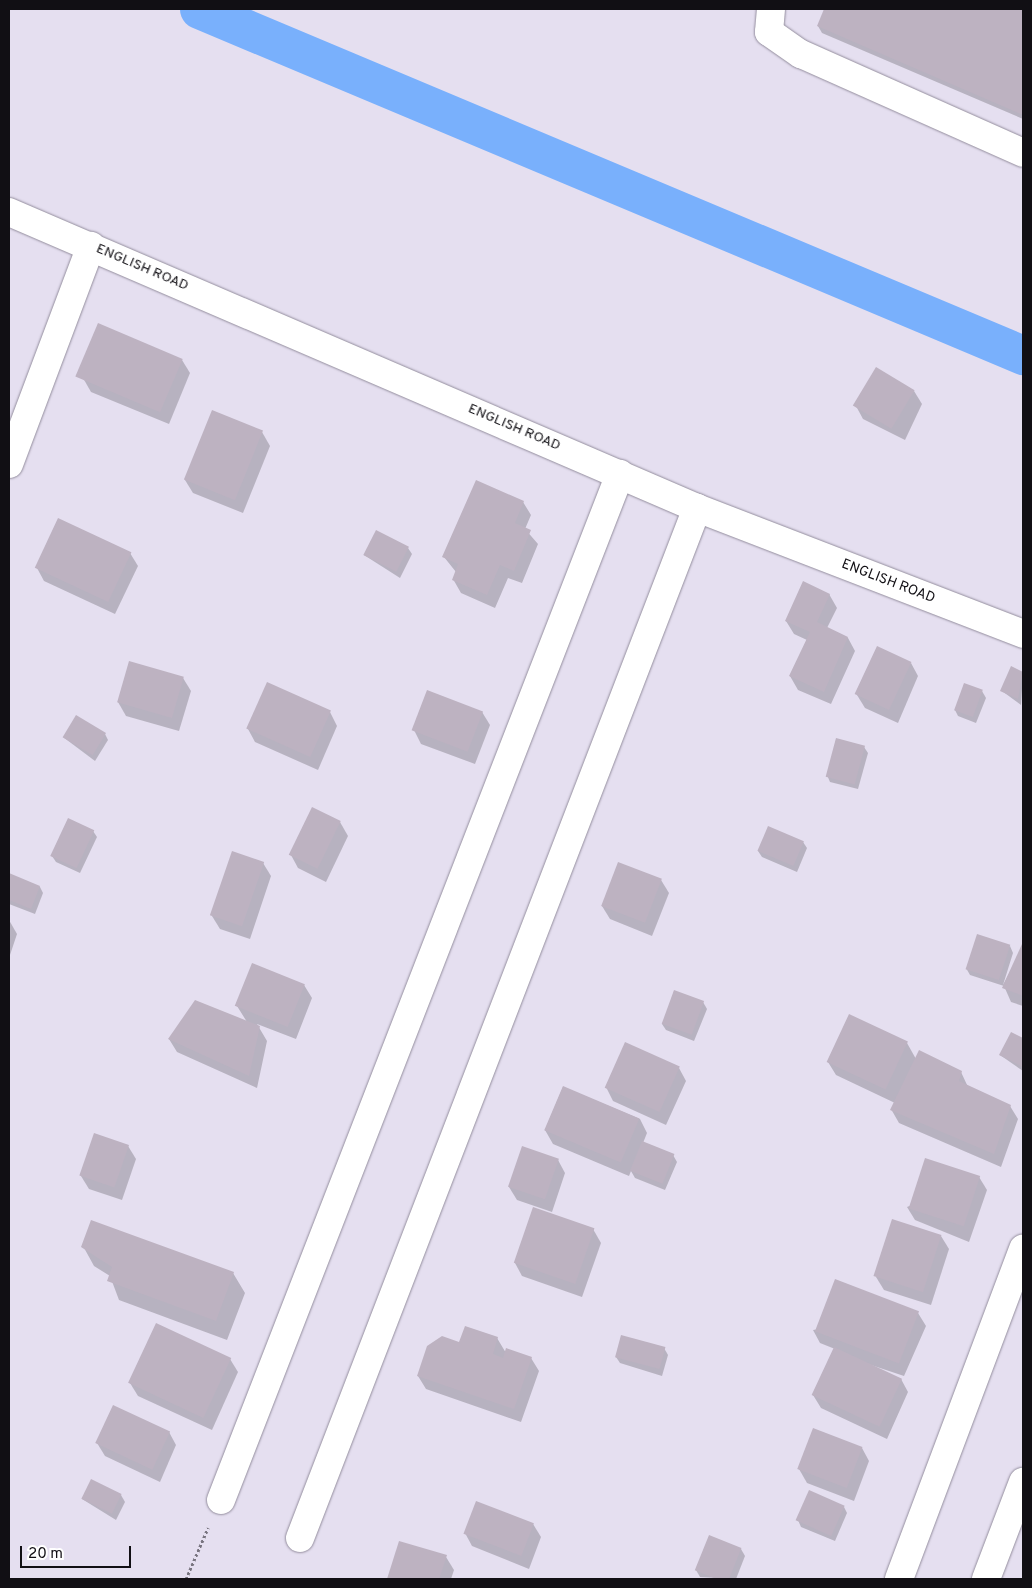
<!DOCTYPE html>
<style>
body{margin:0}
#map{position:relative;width:1032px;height:1588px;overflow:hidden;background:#e5dff0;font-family:Overpass,sans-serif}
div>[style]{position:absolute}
.shadow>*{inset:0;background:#0003}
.canal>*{height:39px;margin:-19.5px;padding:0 19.5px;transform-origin:19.5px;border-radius:19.5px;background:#79b0fc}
.building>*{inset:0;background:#bdb2c1;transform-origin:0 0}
.path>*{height:3px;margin-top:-1.5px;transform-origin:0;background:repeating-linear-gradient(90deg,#78747f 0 2.5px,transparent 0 5px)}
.roads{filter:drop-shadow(0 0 1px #938d9d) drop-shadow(0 0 1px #938d9d)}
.minor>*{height:28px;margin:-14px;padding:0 14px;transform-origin:14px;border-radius:14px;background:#fff}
span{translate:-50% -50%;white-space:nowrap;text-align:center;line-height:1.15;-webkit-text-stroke:5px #fff;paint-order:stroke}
.street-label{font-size:14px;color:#110f14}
.frame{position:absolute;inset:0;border:10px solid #110f14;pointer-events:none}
.scale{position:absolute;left:20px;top:1546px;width:111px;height:22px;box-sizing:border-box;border:2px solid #110f14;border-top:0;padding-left:6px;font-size:15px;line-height:18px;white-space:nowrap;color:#110f14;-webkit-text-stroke:4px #fff;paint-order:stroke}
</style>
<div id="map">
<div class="shadow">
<i style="clip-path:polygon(826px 9px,1023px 9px,1023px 119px,822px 33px,818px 26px)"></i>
<i style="clip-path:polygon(182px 360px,190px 373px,169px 424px,91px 392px,83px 378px)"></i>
<i style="clip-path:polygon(914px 391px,922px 404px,905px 440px,863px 419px,856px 406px)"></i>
<i style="clip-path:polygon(262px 432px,270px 446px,243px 513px,193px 493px,185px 480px)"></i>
<i style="clip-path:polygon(523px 502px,531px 515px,525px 529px,538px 544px,522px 583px,508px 578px,495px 608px,461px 593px,453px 579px,456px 572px,444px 557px)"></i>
<i style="clip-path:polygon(408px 548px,412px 554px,400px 578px,364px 555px)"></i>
<i style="clip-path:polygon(130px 553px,138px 566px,115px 614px,44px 581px,37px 568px)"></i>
<i style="clip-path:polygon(829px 594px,837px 608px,827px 628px,848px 638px,855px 651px,831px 704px,798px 690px,790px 676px,807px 640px,794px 634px,786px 621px)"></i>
<i style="clip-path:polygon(911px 663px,918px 676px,898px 723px,865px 708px,857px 695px)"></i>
<i style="clip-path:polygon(1012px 668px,1023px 673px,1021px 705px,1002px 691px)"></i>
<i style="clip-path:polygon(183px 678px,191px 691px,179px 731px,126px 716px,118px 702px)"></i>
<i style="clip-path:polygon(982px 691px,986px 698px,976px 723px,958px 716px,955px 710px)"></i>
<i style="clip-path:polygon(330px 712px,337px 726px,318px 770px,255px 742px,248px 729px)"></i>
<i style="clip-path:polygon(482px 712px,490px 725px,475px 764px,421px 744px,414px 730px)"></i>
<i style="clip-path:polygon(105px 734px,108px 740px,95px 761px,63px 737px)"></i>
<i style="clip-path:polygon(864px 747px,868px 753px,858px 789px,830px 782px,827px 775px)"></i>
<i style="clip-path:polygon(340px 822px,348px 836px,326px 882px,298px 868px,291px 855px)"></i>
<i style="clip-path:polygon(93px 831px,97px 837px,80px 873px,56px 862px,52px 856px)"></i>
<i style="clip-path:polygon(803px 842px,807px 848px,797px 872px,762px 857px,758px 851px)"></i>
<i style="clip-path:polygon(263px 863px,271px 876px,250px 939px,220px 929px,212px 916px)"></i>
<i style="clip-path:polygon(9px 874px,40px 887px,43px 893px,35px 914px,9px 904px)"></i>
<i style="clip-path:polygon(661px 880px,669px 893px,652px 936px,610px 919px,602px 906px)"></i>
<i style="clip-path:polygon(9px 920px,17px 934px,9px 958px)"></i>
<i style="clip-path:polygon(1010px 946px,1013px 953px,1003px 985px,1023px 946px,1023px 1006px,1011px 1002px,1004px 986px,970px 975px,966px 968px)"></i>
<i style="clip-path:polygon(304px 985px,312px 998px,296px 1039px,257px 1024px,267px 1041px,257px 1088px,177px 1052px,169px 1039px,247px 1022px,237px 1006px)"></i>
<i style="clip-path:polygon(703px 1002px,707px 1009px,694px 1041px,666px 1030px,662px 1024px)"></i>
<i style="clip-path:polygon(1011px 1034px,1023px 1040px,1023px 1071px,1000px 1055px)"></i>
<i style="clip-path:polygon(907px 1043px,916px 1059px,961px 1072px,968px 1087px,1010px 1106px,1018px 1119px,1001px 1167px,899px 1123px,891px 1109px,895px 1103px,836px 1075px,828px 1062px)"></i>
<i style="clip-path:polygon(679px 1068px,686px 1081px,666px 1125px,613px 1101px,606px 1087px)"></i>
<i style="clip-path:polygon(563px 1087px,640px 1119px,647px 1133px,643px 1143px,673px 1155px,677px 1162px,665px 1190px,635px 1178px,631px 1171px,629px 1176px,553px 1144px,545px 1130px)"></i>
<i style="clip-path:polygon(128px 1146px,136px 1159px,122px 1200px,89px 1189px,81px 1176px)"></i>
<i style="clip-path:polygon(558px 1160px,565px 1173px,552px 1212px,517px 1200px,509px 1187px)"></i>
<i style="clip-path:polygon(979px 1177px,987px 1190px,969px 1242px,915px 1220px,907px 1207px)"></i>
<i style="clip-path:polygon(593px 1229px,601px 1243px,582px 1297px,522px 1276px,515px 1263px)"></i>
<i style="clip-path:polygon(941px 1236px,949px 1249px,931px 1305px,884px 1290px,876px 1277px)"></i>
<i style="clip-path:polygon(83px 1246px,233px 1273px,245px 1293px,227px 1340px,119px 1300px,110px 1276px,94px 1266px)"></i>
<i style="clip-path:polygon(918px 1313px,926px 1326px,904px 1376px,868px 1364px,901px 1379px,908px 1392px,887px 1439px,821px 1408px,813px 1395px,835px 1349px,820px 1343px,813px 1330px)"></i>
<i style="clip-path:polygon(497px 1338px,506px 1353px,531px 1358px,539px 1371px,521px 1422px,426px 1389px,418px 1376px,460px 1344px)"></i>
<i style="clip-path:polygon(664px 1348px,668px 1355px,662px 1376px,620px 1363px,616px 1357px)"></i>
<i style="clip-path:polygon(230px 1359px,238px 1372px,212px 1430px,138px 1396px,130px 1383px)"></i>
<i style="clip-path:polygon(169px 1432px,176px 1445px,160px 1482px,105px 1456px,97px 1443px)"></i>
<i style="clip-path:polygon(862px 1448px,869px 1461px,854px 1501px,807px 1483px,799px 1469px)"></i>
<i style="clip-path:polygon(121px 1495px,125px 1502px,116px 1520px,82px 1499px)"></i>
<i style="clip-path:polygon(844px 1507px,847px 1513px,835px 1541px,801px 1527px,798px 1520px)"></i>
<i style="clip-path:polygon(533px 1524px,541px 1537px,529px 1569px,472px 1546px,465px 1533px)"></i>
<i style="clip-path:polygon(709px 1537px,741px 1549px,745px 1556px,736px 1579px,700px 1577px,696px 1570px)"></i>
<i style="clip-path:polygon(400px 1542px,446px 1557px,454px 1570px,451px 1579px,389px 1579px)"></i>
</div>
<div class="canal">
<i style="left:199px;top:9px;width:894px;rotate:22.78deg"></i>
</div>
<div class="building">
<i style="clip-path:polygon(824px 9px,1023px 9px,1023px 115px,817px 26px)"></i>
<i style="left:98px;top:323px;width:92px;height:58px;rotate:23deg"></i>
<i style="left:876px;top:367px;width:45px;height:45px;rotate:31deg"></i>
<i style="left:212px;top:410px;width:55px;height:75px;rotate:22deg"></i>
<i style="clip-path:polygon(476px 480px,524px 501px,515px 523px,531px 530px,514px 571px,500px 565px,487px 595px,452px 580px,458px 564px,442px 557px)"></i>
<i style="left:58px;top:518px;width:81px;height:55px;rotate:25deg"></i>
<i style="left:376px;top:530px;width:37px;height:28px;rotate:27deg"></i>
<i style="clip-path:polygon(803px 581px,830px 594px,817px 622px,848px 637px,824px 692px,789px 676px,810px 632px,785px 621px)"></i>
<i style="left:877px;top:646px;width:38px;height:53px;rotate:25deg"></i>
<i style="left:129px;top:661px;width:57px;height:43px;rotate:16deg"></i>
<i style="clip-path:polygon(1011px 666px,1023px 672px,1018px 699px,1000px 691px)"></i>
<i style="left:267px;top:682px;width:70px;height:51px;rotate:24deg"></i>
<i style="left:964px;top:683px;width:20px;height:29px;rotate:20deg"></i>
<i style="left:427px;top:690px;width:60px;height:43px;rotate:21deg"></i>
<i style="left:76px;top:715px;width:35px;height:26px;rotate:31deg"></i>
<i style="left:836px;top:738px;width:30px;height:40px;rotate:15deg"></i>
<i style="left:312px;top:807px;width:32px;height:53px;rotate:26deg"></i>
<i style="left:68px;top:818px;width:29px;height:42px;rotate:25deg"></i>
<i style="left:768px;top:826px;width:39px;height:27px;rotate:23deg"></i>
<i style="left:232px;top:851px;width:34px;height:68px;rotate:19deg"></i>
<i style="left:618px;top:862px;width:47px;height:47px;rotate:21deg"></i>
<i style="clip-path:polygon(9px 873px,40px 886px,31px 909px,9px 900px)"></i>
<i style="left:977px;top:934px;width:35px;height:37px;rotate:18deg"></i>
<i style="clip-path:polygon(1022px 944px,1023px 944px,1023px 996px,1002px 988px)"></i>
<i style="left:252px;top:963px;width:57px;height:46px;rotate:22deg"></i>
<i style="left:674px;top:990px;width:32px;height:36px;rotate:20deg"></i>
<i style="clip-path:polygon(195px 1000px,260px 1026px,249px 1076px,168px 1039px)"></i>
<i style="left:849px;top:1014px;width:65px;height:53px;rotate:25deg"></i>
<i style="clip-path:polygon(1011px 1032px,1023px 1038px,1023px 1067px,999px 1055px)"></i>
<i style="left:625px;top:1042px;width:60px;height:50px;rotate:24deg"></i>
<i style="clip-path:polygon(919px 1050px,962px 1071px,959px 1081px,1011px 1105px,994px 1154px,890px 1110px)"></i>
<i style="left:563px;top:1086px;width:83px;height:48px;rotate:23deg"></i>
<i style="left:94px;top:1133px;width:37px;height:45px;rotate:19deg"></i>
<i style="left:642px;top:1141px;width:35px;height:32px;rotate:22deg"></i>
<i style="left:522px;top:1146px;width:39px;height:43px;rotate:19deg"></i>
<i style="left:925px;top:1158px;width:58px;height:53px;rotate:18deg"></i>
<i style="left:533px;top:1207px;width:65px;height:59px;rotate:19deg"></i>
<i style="left:892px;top:1219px;width:52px;height:60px;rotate:18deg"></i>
<i style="clip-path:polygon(91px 1220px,234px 1272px,216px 1321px,107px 1281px,112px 1267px,81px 1247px)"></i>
<i style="left:835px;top:1279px;width:90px;height:56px;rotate:21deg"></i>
<i style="left:156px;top:1323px;width:83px;height:66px;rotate:25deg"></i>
<i style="clip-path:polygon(465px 1326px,498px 1337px,493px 1354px,503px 1358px,506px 1348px,532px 1357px,514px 1409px,417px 1376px,427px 1346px,442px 1336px,459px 1342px)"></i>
<i style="left:621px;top:1335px;width:46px;height:23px;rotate:15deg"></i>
<i style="left:834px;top:1347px;width:75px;height:53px;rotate:25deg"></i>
<i style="left:113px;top:1405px;width:63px;height:42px;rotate:25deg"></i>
<i style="left:813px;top:1428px;width:53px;height:44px;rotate:21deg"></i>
<i style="left:91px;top:1479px;width:34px;height:22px;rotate:26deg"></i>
<i style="left:809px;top:1490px;width:39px;height:33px;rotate:24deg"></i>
<i style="left:476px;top:1501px;width:62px;height:35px;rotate:21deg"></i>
<i style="left:709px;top:1535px;width:35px;height:38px;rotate:22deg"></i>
<i style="clip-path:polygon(399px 1541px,447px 1555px,439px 1579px,387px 1579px)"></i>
</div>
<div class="path">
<i style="left:186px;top:1579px;width:56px;rotate:-66.7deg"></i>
</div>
<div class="roads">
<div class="minor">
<i style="left:771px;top:9px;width:23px;rotate:95deg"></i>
<i style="left:769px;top:32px;width:39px;rotate:35deg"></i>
<i style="left:801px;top:54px;width:243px;rotate:24deg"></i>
<i style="left:9px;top:212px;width:749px;rotate:23.28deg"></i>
<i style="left:697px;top:508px;width:350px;rotate:21.1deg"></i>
<i style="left:9px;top:464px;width:233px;rotate:-69.4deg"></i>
<i style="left:221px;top:1500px;width:1101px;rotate:-68.75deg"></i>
<i style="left:300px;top:1538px;width:1104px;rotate:-68.92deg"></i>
<i style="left:899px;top:1579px;width:353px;rotate:-69.4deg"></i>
<i style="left:986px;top:1579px;width:104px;rotate:-69.1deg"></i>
</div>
</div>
<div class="street-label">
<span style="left:142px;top:268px;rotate:23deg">ENGLISH ROAD</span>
<span style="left:514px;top:428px;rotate:23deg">ENGLISH ROAD</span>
<span style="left:888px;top:582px;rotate:21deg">ENGLISH ROAD</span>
</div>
<div class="frame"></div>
<div class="scale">20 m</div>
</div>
